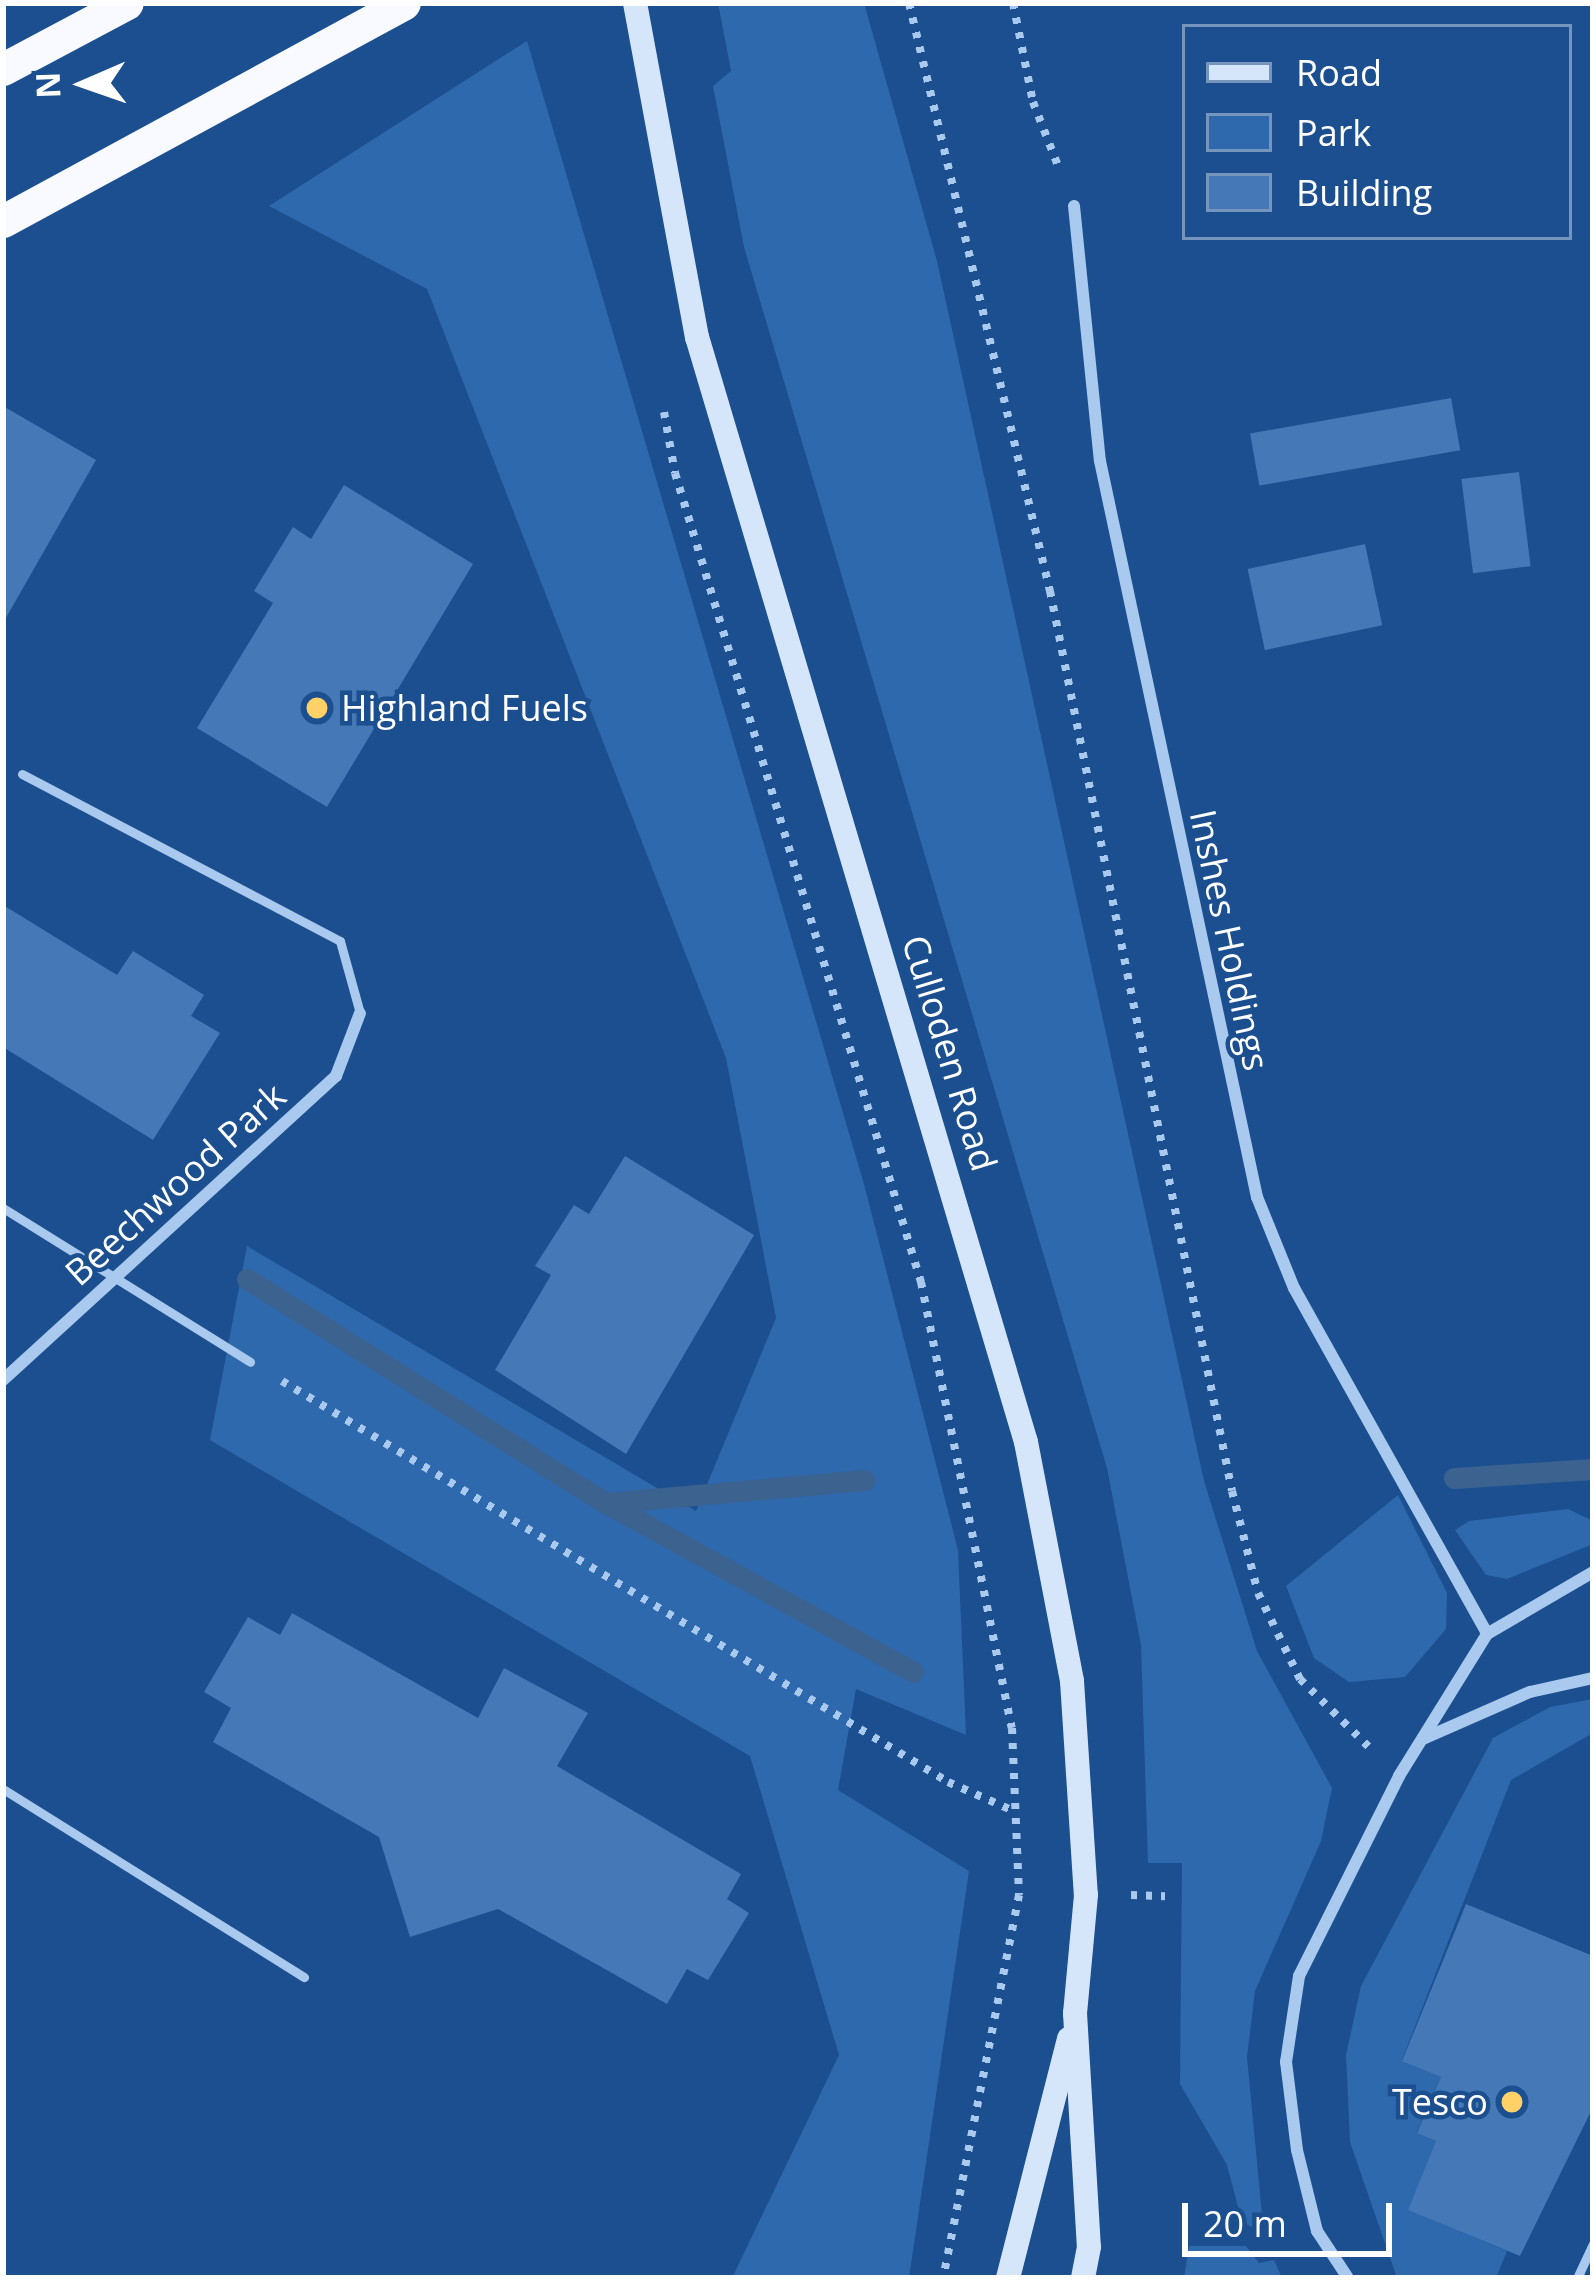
<!DOCTYPE html>
<style>
body{margin:0}
#map{position:relative;width:1596px;height:2281px;overflow:hidden;background:#1b4f8f;font-family:"Open Sans",sans-serif}
div>[style]{position:absolute}
.green>*{inset:0;background:#2e69ad}
.stream>*{height:21px;margin:-10.5px;padding:0 10.5px;transform-origin:10.5px;border-radius:10.5px;background:#3c6290}
.building>*{inset:0;background:#4478b7;transform-origin:0 0}
.path>*{height:8px;margin-top:-4px;transform-origin:0;background:repeating-linear-gradient(90deg,#a9c9ee 0 6px,transparent 0 15px)}
.service>*{height:9px;margin:-4.5px;padding:0 4.5px;transform-origin:4.5px;border-radius:4.5px;background:#a9c9ee}
.minor>*{height:12px;margin:-6px;padding:0 6px;transform-origin:6px;border-radius:6px;background:#a9c9ee}
.secondary>*{height:24px;margin:-12px;padding:0 12px;transform-origin:12px;border-radius:12px;background:#d6e6fa}
.trunk>*{height:33px;margin:-16.5px;padding:0 16.5px;transform-origin:16.5px;border-radius:16.5px;background:#f8faff}
.dots>*{width:33px;height:33px;translate:-50% -50%;box-sizing:border-box;border:6px solid #1b4f8f;border-radius:50%}
span{translate:-50% -50%;white-space:nowrap;text-align:center;line-height:1.15;-webkit-text-stroke:9px #1b4f8f;paint-order:stroke}
.poi-label{font-size:36px;color:#fff}
.left{translate:0 -50%;text-align:left}
.right{translate:-100% -50%;text-align:right}
.street-label{font-size:36px;color:#fff}
.frame{position:absolute;inset:0;border:6px solid #fff;pointer-events:none}
.legend{position:absolute;left:1182px;top:24px;width:390px;height:216px;box-sizing:border-box;background:#1b4f8f;border:3px solid #7695bc;margin:0;padding:15px 21px;list-style:none;font-size:36px;color:#fff}
.legend li{display:flex;align-items:center;gap:24px;height:60px}
.legend b{width:60px;border:3px solid #7695bc}
.north{position:absolute;left:24px;top:24px;width:120px;height:120px;-webkit-text-stroke:9px #1b4f8f;paint-order:stroke;rotate:268deg;font-size:33px;font-weight:700;line-height:48px;text-align:center;color:#fff}
.north::after{content:'';display:block;margin:auto;width:42px;height:54px;background:#fff;clip-path:polygon(50% 0,100% 100%,50% 72%,0 100%)}
.scale{position:absolute;left:1182px;top:2203px;width:210px;height:54px;box-sizing:border-box;border:6px solid #fff;border-top:0;padding-left:15px;font-size:36px;line-height:42px;white-space:nowrap;color:#fff;-webkit-text-stroke:9px #1b4f8f;paint-order:stroke}
</style>
<div id="map">
<div class="green">
<i style="clip-path:polygon(718px 3px,864px 3px,937px 261px,1204px 1481px,1257px 1651px,1332px 1788px,1321px 1841px,1255px 1991px,1247px 2057px,1263px 2225px,1254px 2228px,1242px 2222px,1227px 2165px,1180px 2084px,1182px 1863px,1148px 1863px,1141px 1645px,1107px 1468px,744px 247px,713px 86px,731px 71px)"></i>
<i style="clip-path:polygon(527px 41px,864px 1184px,958px 1550px,966px 1735px,856px 1689px,838px 1790px,969px 1871px,909px 2278px,732px 2278px,839px 2055px,750px 1756px,210px 1440px,247px 1246px,696px 1511px,776px 1318px,726px 1058px,427px 289px,269px 206px)"></i>
<i style="clip-path:polygon(1398px 1495px,1447px 1593px,1446px 1629px,1405px 1677px,1349px 1682px,1314px 1658px,1286px 1586px)"></i>
<i style="clip-path:polygon(1568px 1509px,1593px 1521px,1593px 1544px,1507px 1579px,1486px 1575px,1455px 1530px,1469px 1521px)"></i>
<i style="clip-path:polygon(1593px 1699px,1593px 1733px,1511px 1780px,1402px 2060px,1441px 2077px,1417px 2132px,1436px 2141px,1409px 2210px,1507px 2251px,1496px 2278px,1397px 2278px,1350px 2142px,1346px 2055px,1361px 1986px,1493px 1738px,1550px 1707px)"></i>
<i style="clip-path:polygon(1189px 2246px,1246px 2246px,1259px 2263px,1274px 2260px,1282px 2278px,1184px 2278px)"></i>
</div>
<div class="stream">
<i style="left:247px;top:1279px;width:423px;rotate:32deg"></i>
<i style="left:606px;top:1503px;width:259px;rotate:-5.1deg"></i>
<i style="left:1454px;top:1478px;width:139px;rotate:-3.7deg"></i>
<i style="left:606px;top:1503px;width:350px;rotate:28.8deg"></i>
</div>
<div class="building">
<i style="left:1451px;top:398px;width:53px;height:204px;rotate:80deg"></i>
<i style="clip-path:polygon(3px 406px,96px 460px,3px 623px)"></i>
<i style="left:1519px;top:472px;width:95px;height:58px;rotate:83deg"></i>
<i style="clip-path:polygon(344px 485px,473px 564px,327px 807px,197px 728px,273px 603px,254px 591px,293px 527px,311px 539px)"></i>
<i style="left:1365px;top:544px;width:83px;height:120px;rotate:78deg"></i>
<i style="clip-path:polygon(3px 905px,117px 975px,133px 951px,204px 995px,191px 1016px,220px 1033px,153px 1140px,3px 1047px)"></i>
<i style="clip-path:polygon(625px 1156px,754px 1235px,626px 1454px,495px 1370px,551px 1275px,535px 1266px,574px 1205px,589px 1214px)"></i>
<i style="clip-path:polygon(292px 1613px,478px 1718px,504px 1668px,588px 1713px,557px 1766px,741px 1874px,727px 1899px,749px 1913px,708px 1980px,687px 1969px,667px 2004px,498px 1909px,410px 1937px,379px 1837px,213px 1742px,231px 1708px,204px 1692px,248px 1617px,280px 1635px)"></i>
<i style="clip-path:polygon(1466px 1904px,1593px 1956px,1593px 2107px,1520px 2256px,1408px 2210px,1436px 2141px,1417px 2133px,1441px 2077px,1402px 2061px)"></i>
</div>
<div class="path">
<i style="left:909px;top:3px;width:605px;rotate:76.52deg"></i>
<i style="left:1050px;top:591px;width:918px;rotate:78.57deg"></i>
<i style="left:1232px;top:1491px;width:105px;rotate:75.7deg"></i>
<i style="left:1258px;top:1593px;width:96px;rotate:64deg"></i>
<i style="left:1300px;top:1679px;width:98px;rotate:44.6deg"></i>
<i style="left:1013px;top:3px;width:101px;rotate:78.6deg"></i>
<i style="left:1033px;top:102px;width:74px;rotate:68.6deg"></i>
<i style="left:664px;top:412px;width:62px;rotate:79.8deg"></i>
<i style="left:675px;top:473px;width:846px;rotate:73.09deg"></i>
<i style="left:921px;top:1282px;width:455px;rotate:78.5deg"></i>
<i style="left:1012px;top:1728px;width:167px;rotate:87.6deg"></i>
<i style="left:1019px;top:1895px;width:390px;rotate:101.2deg"></i>
<i style="left:282px;top:1381px;width:777px;rotate:31.05deg"></i>
<i style="left:948px;top:1782px;width:74px;rotate:23.8deg"></i>
<i style="left:1131px;top:1895px;width:34px;rotate:2deg"></i>
</div>
<div class="service">
<i style="left:22px;top:774px;width:359px;rotate:27.7deg"></i>
<i style="left:340px;top:941px;width:75px;rotate:74.5deg"></i>
<i style="left:3px;top:1208px;width:291px;rotate:31.9deg"></i>
<i style="left:3px;top:1789px;width:355px;rotate:32deg"></i>
<i style="left:1577px;top:2278px;width:38px;rotate:-65deg"></i>
</div>
<div class="minor">
<i style="left:1074px;top:206px;width:256px;rotate:84.2deg"></i>
<i style="left:1100px;top:461px;width:753px;rotate:77.96deg"></i>
<i style="left:1257px;top:1197px;width:98px;rotate:67.9deg"></i>
<i style="left:1294px;top:1288px;width:396px;rotate:60.8deg"></i>
<i style="left:3px;top:1380px;width:451px;rotate:-42.4deg"></i>
<i style="left:336px;top:1076px;width:67px;rotate:-69.1deg"></i>
<i style="left:1425px;top:1738px;width:115px;rotate:-23.7deg"></i>
<i style="left:1530px;top:1692px;width:65px;rotate:-12.5deg"></i>
<i style="left:1348px;top:2278px;width:56px;rotate:-123.4deg"></i>
<i style="left:1317px;top:2231px;width:83px;rotate:-103.9deg"></i>
<i style="left:1297px;top:2150px;width:89px;rotate:-97.1deg"></i>
<i style="left:1286px;top:2062px;width:87px;rotate:-81.4deg"></i>
<i style="left:1299px;top:1976px;width:224px;rotate:-63.4deg"></i>
<i style="left:1399px;top:1776px;width:167px;rotate:-58.2deg"></i>
<i style="left:1487px;top:1634px;width:123px;rotate:-30.3deg"></i>
</div>
<div class="secondary">
<i style="left:635px;top:3px;width:340px;rotate:79.5deg"></i>
<i style="left:697px;top:337px;width:1153px;rotate:73.42deg"></i>
<i style="left:1026px;top:1442px;width:243px;rotate:79.1deg"></i>
<i style="left:1072px;top:1681px;width:214px;rotate:86.3deg"></i>
<i style="left:1086px;top:1895px;width:119px;rotate:95.3deg"></i>
<i style="left:1075px;top:2013px;width:234px;rotate:86.6deg"></i>
<i style="left:1089px;top:2247px;width:32px;rotate:101deg"></i>
<i style="left:1008px;top:2278px;width:247px;rotate:-75.7deg"></i>
</div>
<div class="trunk">
<i style="left:3px;top:69px;width:140px;rotate:-28deg"></i>
<i style="left:3px;top:221px;width:456px;rotate:-28.5deg"></i>
</div>
<div class="dots">
<i style="left:317px;top:708px;background:#ffd166"></i>
<i style="left:1512px;top:2102px;background:#ffd166"></i>
</div>
<div class="poi-label">
<span class="left" style="left:341px;top:708px">Highland Fuels</span>
<span class="right" style="left:1488px;top:2102px">Tesco</span>
</div>
<div class="street-label">
<span style="left:1230px;top:940px;rotate:78deg">Inshes Holdings</span>
<span style="left:950px;top:1053px;rotate:73deg">Culloden Road</span>
<span style="left:175px;top:1184px;rotate:-42deg">Beechwood Park</span>
</div>
<div class="frame"></div>
<ul class="legend">
<li><b style="height:15px;background:#d6e6fa"></b>Road</li>
<li><b style="height:33px;background:#2e69ad"></b>Park</li>
<li><b style="height:33px;background:#4478b7"></b>Building</li>
</ul>
<div class="north">N</div>
<div class="scale">20 m</div>
</div>
